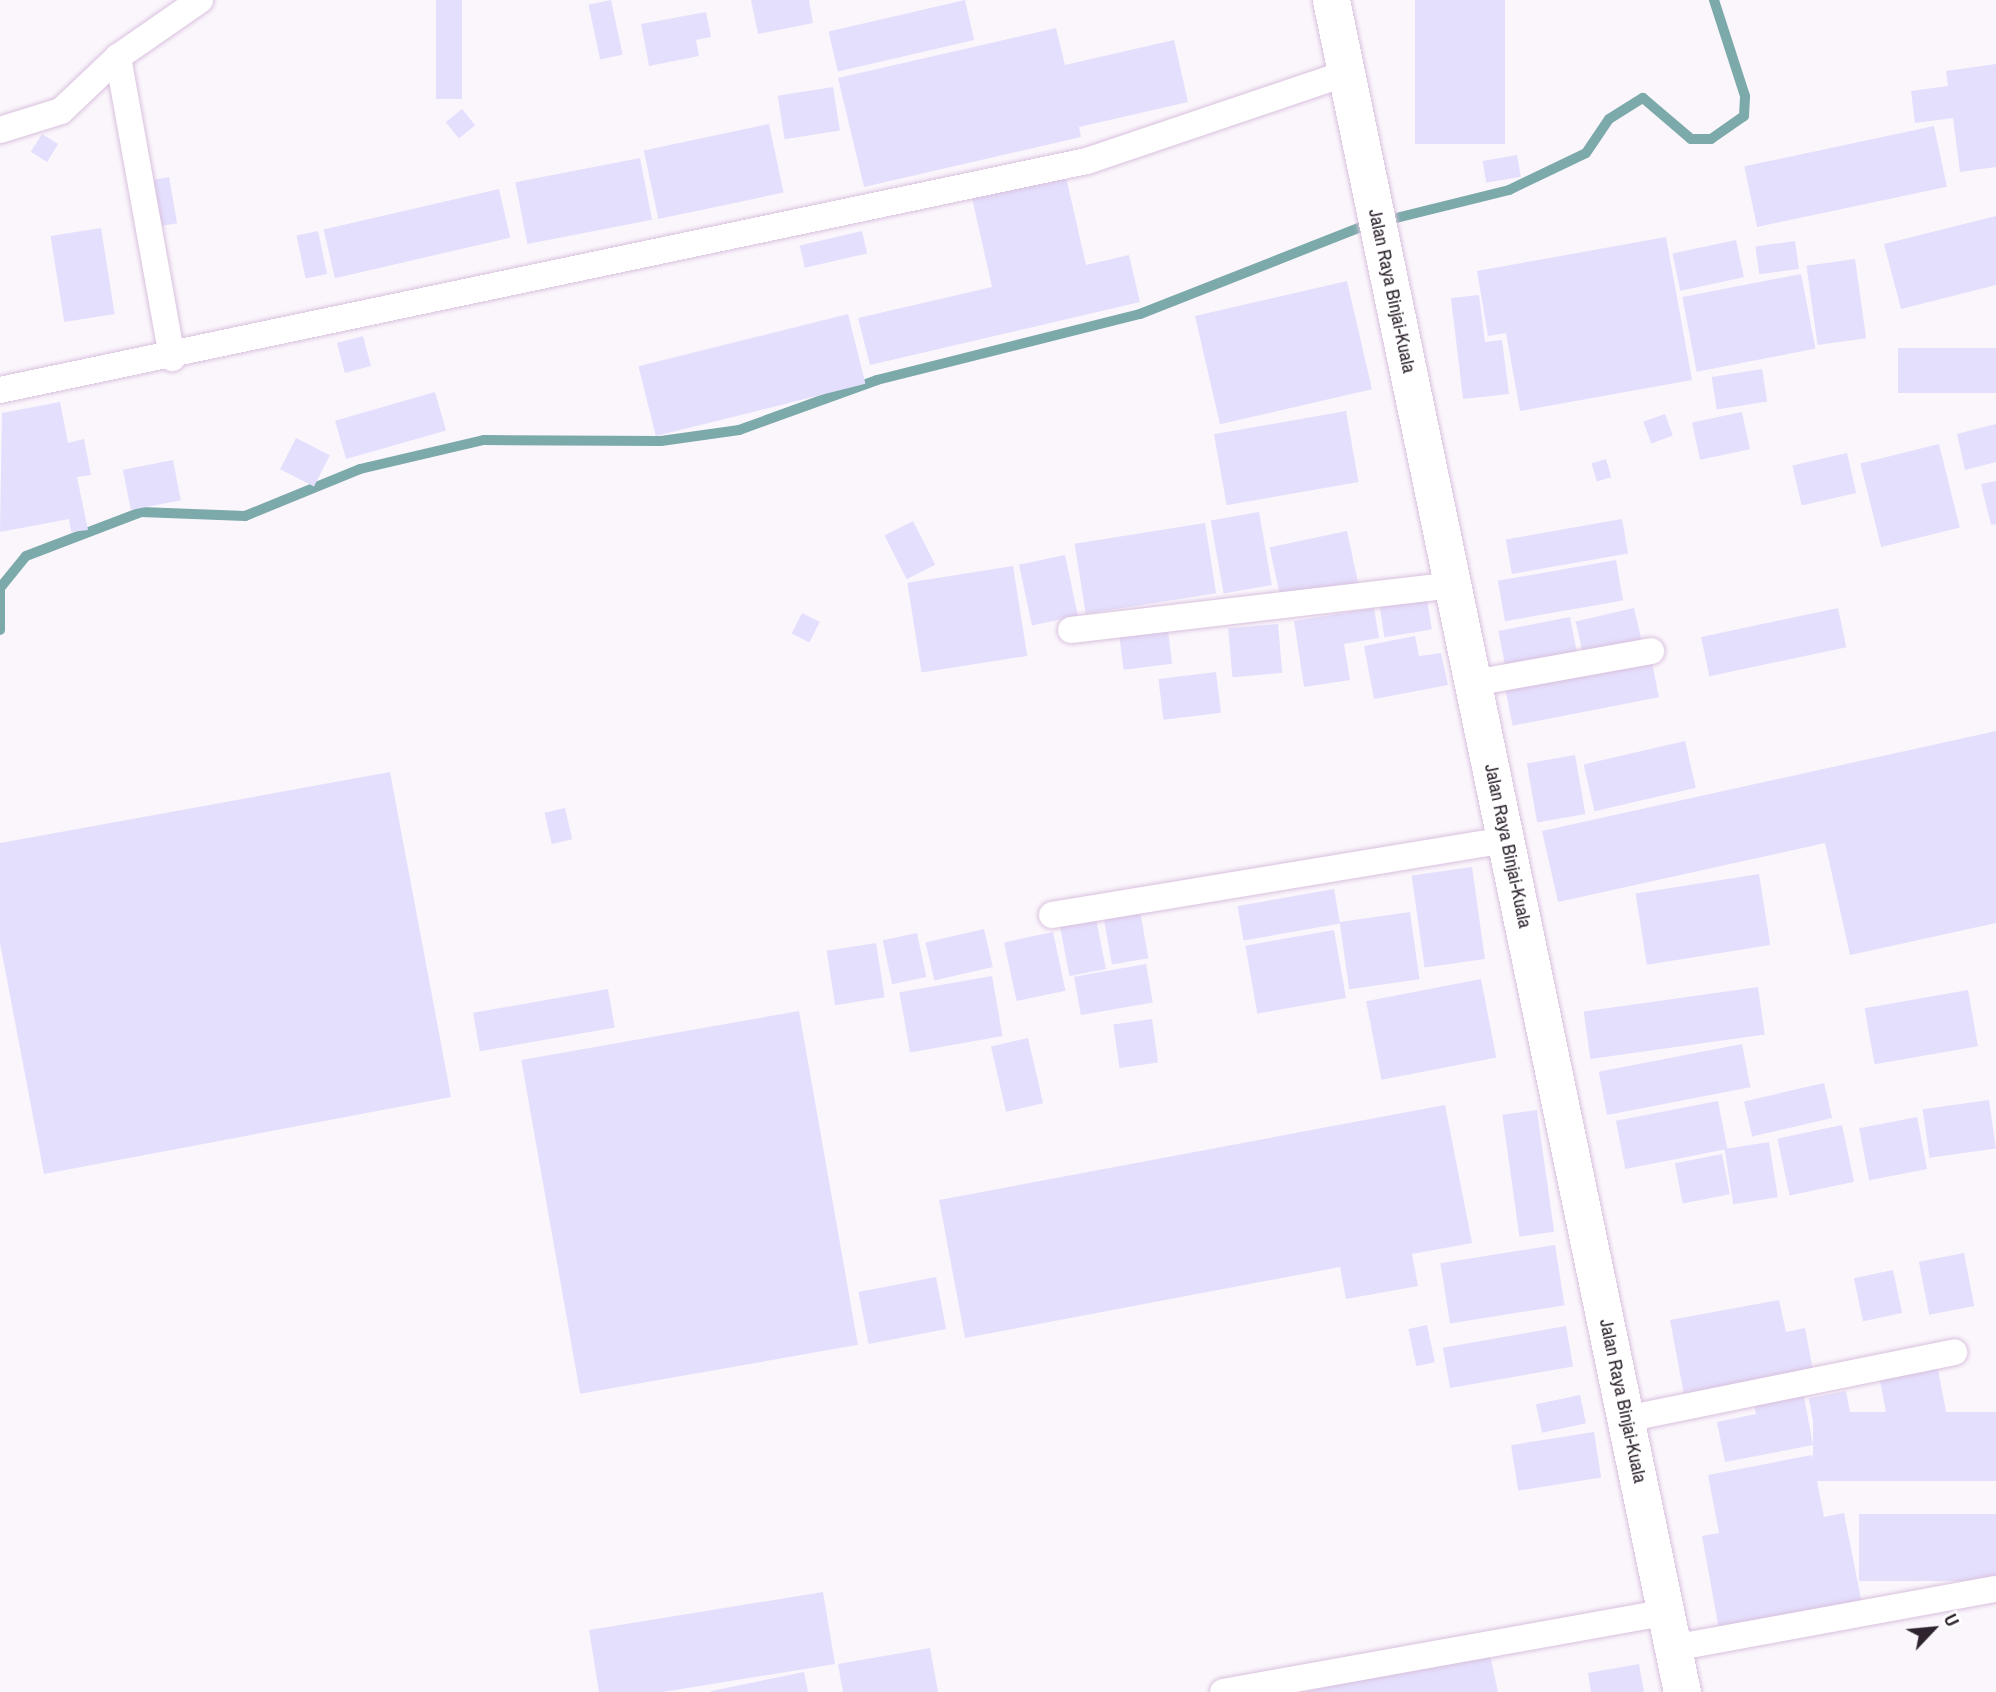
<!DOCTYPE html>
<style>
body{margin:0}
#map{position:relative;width:1996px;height:1692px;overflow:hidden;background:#fbf6fc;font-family:"Archivo Narrow",sans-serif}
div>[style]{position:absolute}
.stream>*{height:10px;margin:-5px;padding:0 5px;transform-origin:5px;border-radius:5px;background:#7ca9aa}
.building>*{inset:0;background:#e4dffc;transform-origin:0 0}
.roads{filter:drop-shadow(0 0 2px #d9c0de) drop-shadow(0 0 2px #d9c0de)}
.minor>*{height:26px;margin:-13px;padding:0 13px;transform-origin:13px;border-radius:13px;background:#fff}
.secondary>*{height:37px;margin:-18.5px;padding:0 18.5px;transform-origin:18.5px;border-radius:18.5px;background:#fff}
span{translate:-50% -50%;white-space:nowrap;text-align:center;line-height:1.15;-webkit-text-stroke:6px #fff;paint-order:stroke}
.street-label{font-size:19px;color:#2e242f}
.north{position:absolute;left:1898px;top:1594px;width:70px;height:70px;-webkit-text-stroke:5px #fff;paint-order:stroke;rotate:64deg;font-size:19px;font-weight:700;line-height:28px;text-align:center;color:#2e242f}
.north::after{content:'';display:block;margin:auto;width:24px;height:32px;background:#2e242f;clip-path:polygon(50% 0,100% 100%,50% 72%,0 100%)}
</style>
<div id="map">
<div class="stream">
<i style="left:1384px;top:221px;width:129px;rotate:-13.9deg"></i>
<i style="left:1509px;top:190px;width:85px;rotate:-25.7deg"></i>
<i style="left:1586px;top:153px;width:41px;rotate:-55.9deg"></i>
<i style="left:1609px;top:119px;width:40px;rotate:-32deg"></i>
<i style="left:1643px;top:98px;width:63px;rotate:40.5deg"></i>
<i style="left:1691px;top:139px;width:20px"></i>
<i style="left:1711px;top:139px;width:40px;rotate:-34.9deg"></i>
<i style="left:1744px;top:116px;width:20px;rotate:-87deg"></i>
<i style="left:1745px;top:96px;width:101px;rotate:-107.9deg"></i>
<i style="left:0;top:588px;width:41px;rotate:-50.9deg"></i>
<i style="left:26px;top:556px;width:123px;rotate:-20.9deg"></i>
<i style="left:141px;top:512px;width:104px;rotate:2.2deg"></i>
<i style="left:245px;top:516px;width:124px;rotate:-22.2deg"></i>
<i style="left:360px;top:469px;width:127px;rotate:-13.2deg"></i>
<i style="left:484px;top:440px;width:177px;rotate:0.3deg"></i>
<i style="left:661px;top:441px;width:79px;rotate:-8deg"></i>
<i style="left:739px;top:430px;width:147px;rotate:-19.9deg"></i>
<i style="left:877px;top:380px;width:271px;rotate:-14.1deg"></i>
<i style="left:1140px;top:314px;width:246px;rotate:-21.5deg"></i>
<i style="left:0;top:590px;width:40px;rotate:90deg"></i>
</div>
<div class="building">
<i style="left:436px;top:0;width:26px;height:99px"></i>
<i style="left:611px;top:0;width:56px;height:23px;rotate:78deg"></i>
<i style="clip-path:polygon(751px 0,809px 0,813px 23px,758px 34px)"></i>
<i style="left:965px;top:0;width:41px;height:140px;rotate:77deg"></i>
<i style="left:1415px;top:0;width:90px;height:144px"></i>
<i style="clip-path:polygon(706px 12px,711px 37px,696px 40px,699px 56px,649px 66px,641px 24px)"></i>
<i style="clip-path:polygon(1056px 28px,1065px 65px,1174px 40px,1188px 102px,1079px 127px,1081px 137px,864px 187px,838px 78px)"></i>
<i style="clip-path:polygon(1996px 64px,1996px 167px,1960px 172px,1953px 118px,1915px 123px,1911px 91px,1948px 86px,1946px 71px)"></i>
<i style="left:833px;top:87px;width:44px;height:56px;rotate:81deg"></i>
<i style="left:462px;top:109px;width:21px;height:21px;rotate:51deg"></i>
<i style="left:769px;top:124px;width:70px;height:128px;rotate:78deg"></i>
<i style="left:1934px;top:126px;width:62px;height:194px;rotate:78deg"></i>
<i style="left:42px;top:134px;width:19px;height:21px;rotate:32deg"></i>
<i style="left:1517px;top:155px;width:22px;height:35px;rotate:80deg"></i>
<i style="left:640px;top:158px;width:63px;height:127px;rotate:79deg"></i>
<i style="left:169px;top:177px;width:47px;height:22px;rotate:80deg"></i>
<i style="clip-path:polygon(1066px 177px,1086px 265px,1129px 255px,1140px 302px,870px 365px,858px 318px,992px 287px,972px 198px)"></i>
<i style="left:499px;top:189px;width:50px;height:180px;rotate:77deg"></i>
<i style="clip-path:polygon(1996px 216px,1996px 285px,1901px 309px,1884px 244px)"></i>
<i style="left:101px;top:228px;width:87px;height:51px;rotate:81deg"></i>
<i style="left:318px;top:231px;width:44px;height:22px;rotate:78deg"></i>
<i style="left:862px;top:231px;width:23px;height:64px;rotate:77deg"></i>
<i style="clip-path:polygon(1666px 237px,1692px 380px,1520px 411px,1506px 333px,1488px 336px,1477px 271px)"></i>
<i style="left:1736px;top:240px;width:38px;height:65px;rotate:78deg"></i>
<i style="left:1795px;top:241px;width:28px;height:40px;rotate:82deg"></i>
<i style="left:1855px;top:259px;width:80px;height:49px;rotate:82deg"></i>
<i style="left:1801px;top:274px;width:76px;height:121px;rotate:79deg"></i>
<i style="left:1347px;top:281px;width:111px;height:156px;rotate:77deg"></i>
<i style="clip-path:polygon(1479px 295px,1485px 342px,1502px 340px,1509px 394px,1463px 399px,1451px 298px)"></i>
<i style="left:848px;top:314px;width:72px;height:216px;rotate:76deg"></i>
<i style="left:363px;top:336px;width:31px;height:27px;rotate:75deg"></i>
<i style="left:1996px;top:348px;width:45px;height:98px;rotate:90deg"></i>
<i style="left:1762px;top:369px;width:33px;height:51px;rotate:81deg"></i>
<i style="left:435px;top:392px;width:40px;height:104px;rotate:74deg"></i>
<i style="clip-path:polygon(60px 402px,68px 443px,84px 439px,91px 475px,77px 477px,88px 530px,71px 532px,69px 519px,0 532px,2px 413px)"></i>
<i style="left:1346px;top:411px;width:72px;height:134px;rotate:80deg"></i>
<i style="left:1742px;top:412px;width:38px;height:51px;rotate:78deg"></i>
<i style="left:1665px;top:414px;width:23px;height:23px;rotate:70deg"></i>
<i style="clip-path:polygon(1996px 424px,1996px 462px,1965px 470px,1957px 434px)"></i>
<i style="left:296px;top:438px;width:38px;height:35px;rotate:27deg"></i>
<i style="left:1939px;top:444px;width:86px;height:81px;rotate:76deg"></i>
<i style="left:1847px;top:453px;width:41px;height:56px;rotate:77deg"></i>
<i style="left:1606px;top:459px;width:19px;height:15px;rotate:74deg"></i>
<i style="left:173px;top:460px;width:41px;height:51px;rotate:79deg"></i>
<i style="clip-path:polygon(1996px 481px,1996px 524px,1991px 525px,1981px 484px)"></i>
<i style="left:1259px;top:512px;width:74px;height:49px;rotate:80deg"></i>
<i style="left:1622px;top:519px;width:35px;height:118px;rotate:80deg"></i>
<i style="left:913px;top:521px;width:49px;height:32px;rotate:63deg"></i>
<i style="left:1205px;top:523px;width:71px;height:132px;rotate:81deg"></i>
<i style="left:1347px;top:531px;width:54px;height:79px;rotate:78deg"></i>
<i style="left:1065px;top:555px;width:62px;height:47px;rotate:78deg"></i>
<i style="left:1616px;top:560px;width:41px;height:120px;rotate:80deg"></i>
<i style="left:1013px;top:566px;width:91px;height:107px;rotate:81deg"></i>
<i style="left:1427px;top:599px;width:31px;height:48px;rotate:81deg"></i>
<i style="clip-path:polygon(1374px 608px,1379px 638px,1344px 644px,1350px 680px,1304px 687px,1294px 621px)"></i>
<i style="left:1634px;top:608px;width:37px;height:60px;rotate:77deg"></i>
<i style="left:1838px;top:608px;width:40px;height:140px;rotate:78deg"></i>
<i style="left:802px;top:613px;width:20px;height:23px;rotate:27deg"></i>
<i style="left:1570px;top:617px;width:43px;height:73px;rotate:79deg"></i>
<i style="left:1278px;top:624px;width:49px;height:50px;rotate:85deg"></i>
<i style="left:1168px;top:630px;width:34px;height:49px;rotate:83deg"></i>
<i style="clip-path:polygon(1415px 636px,1419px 656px,1441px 653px,1448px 685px,1374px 699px,1364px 646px)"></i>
<i style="left:1651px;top:657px;width:41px;height:149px;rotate:79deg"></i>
<i style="left:1216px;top:672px;width:41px;height:58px;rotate:83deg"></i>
<i style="clip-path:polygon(1996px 731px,1996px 923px,1850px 955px,1825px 843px,1558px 902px,1542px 831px)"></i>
<i style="left:1685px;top:741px;width:48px;height:104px;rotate:77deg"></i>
<i style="left:1575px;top:755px;width:60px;height:49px;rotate:80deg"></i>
<i style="clip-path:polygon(390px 772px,451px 1097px,44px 1174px,0 943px,0 843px)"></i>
<i style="left:565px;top:808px;width:32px;height:21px;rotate:77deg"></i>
<i style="left:1472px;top:867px;width:93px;height:61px;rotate:82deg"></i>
<i style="left:1759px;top:874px;width:72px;height:125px;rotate:81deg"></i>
<i style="left:1334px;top:889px;width:35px;height:98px;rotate:80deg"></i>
<i style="left:1139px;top:905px;width:54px;height:37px;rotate:80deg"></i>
<i style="left:1410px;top:912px;width:68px;height:71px;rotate:82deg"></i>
<i style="left:1095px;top:913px;width:57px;height:37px;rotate:79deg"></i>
<i style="left:984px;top:929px;width:39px;height:60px;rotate:77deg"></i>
<i style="left:1334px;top:930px;width:69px;height:90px;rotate:80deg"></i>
<i style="left:1053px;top:932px;width:60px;height:50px;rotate:78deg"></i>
<i style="left:917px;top:933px;width:45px;height:35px;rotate:78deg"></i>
<i style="left:876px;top:943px;width:55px;height:50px;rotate:81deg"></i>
<i style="left:1146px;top:964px;width:39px;height:73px;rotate:80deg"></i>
<i style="left:992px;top:976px;width:61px;height:94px;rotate:80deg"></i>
<i style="left:1481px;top:979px;width:80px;height:117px;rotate:79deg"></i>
<i style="left:1758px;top:987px;width:48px;height:176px;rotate:82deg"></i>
<i style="left:608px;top:989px;width:39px;height:137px;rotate:80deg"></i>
<i style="left:1968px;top:990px;width:57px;height:105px;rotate:80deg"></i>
<i style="left:799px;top:1011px;width:339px;height:282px;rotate:80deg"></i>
<i style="left:1152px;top:1019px;width:44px;height:39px;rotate:82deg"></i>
<i style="left:1028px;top:1038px;width:67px;height:38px;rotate:77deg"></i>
<i style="left:1742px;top:1044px;width:44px;height:146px;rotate:79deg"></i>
<i style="left:1824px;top:1083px;width:36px;height:82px;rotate:77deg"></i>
<i style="left:1989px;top:1100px;width:49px;height:67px;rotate:82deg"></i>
<i style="left:1718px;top:1101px;width:49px;height:104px;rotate:79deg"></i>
<i style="clip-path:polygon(1445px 1105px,1472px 1243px,1412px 1254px,1418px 1286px,1346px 1299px,1340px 1267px,965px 1338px,939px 1200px)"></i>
<i style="left:1537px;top:1110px;width:123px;height:35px;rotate:82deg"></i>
<i style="left:1917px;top:1117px;width:53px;height:59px;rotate:79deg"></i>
<i style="left:1842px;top:1125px;width:58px;height:66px;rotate:78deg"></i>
<i style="left:1769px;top:1142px;width:56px;height:45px;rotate:81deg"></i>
<i style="left:1722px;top:1154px;width:41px;height:48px;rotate:79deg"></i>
<i style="left:1555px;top:1245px;width:61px;height:116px;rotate:81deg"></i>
<i style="left:1964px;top:1253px;width:54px;height:46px;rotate:79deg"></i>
<i style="left:1893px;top:1270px;width:44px;height:40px;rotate:78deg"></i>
<i style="left:936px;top:1277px;width:53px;height:79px;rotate:79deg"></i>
<i style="clip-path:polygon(1779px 1300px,1786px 1332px,1805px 1328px,1814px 1376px,1685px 1400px,1670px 1320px)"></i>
<i style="left:1427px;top:1325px;width:38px;height:19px;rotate:78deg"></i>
<i style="left:1566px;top:1326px;width:41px;height:125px;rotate:80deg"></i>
<i style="left:1937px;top:1365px;width:53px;height:59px;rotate:79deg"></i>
<i style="clip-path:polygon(1802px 1386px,1813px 1445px,1725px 1462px,1717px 1422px,1756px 1414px,1752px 1395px)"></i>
<i style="left:1846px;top:1391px;width:43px;height:38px;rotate:79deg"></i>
<i style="left:1580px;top:1395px;width:29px;height:45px;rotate:78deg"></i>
<i style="left:1996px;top:1412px;width:69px;height:183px;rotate:90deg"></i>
<i style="left:1594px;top:1432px;width:46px;height:84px;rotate:81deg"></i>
<i style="clip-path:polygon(1812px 1455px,1824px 1517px,1844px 1513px,1863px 1609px,1720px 1635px,1702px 1536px,1719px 1533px,1708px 1475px)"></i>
<i style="left:1996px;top:1514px;width:67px;height:137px;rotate:90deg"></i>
<i style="clip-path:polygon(823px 1592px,835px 1664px,663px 1692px,599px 1692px,589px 1630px)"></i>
<i style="clip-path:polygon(930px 1648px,938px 1692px,843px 1692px,838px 1664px)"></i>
<i style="clip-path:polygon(1490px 1655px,1498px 1692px,1307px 1692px,1307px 1691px)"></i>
<i style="clip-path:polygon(1639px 1664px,1644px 1692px,1591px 1692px,1588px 1673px)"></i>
<i style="clip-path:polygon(804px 1672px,808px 1692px,711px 1692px,711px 1691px)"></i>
</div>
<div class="roads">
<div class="minor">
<i style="left:118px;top:57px;width:306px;rotate:79.8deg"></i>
<i style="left:0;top:130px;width:64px;rotate:-17.3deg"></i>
<i style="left:61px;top:111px;width:79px;rotate:-43.5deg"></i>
<i style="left:118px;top:57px;width:100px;rotate:-34.8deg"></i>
<i style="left:0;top:390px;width:1111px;rotate:-11.9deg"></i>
<i style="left:1087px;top:161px;width:274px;rotate:-18.7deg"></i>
<i style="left:1071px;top:630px;width:386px;rotate:-6.7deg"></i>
<i style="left:1474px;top:683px;width:180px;rotate:-10.2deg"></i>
<i style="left:1052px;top:915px;width:461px;rotate:-9.4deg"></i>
<i style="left:1626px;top:1419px;width:335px;rotate:-11.5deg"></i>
<i style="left:1673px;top:1648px;width:328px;rotate:-10.4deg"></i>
<i style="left:1223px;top:1692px;width:451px;rotate:-10.2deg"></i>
</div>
<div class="secondary">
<i style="left:1331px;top:0;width:1728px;rotate:78.28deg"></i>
</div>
</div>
<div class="street-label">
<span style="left:1392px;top:291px;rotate:78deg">Jalan Raya Binjai-Kuala</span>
<span style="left:1508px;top:846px;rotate:78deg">Jalan Raya Binjai-Kuala</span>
<span style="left:1623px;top:1401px;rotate:78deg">Jalan Raya Binjai-Kuala</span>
</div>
<div class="north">U</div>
</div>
